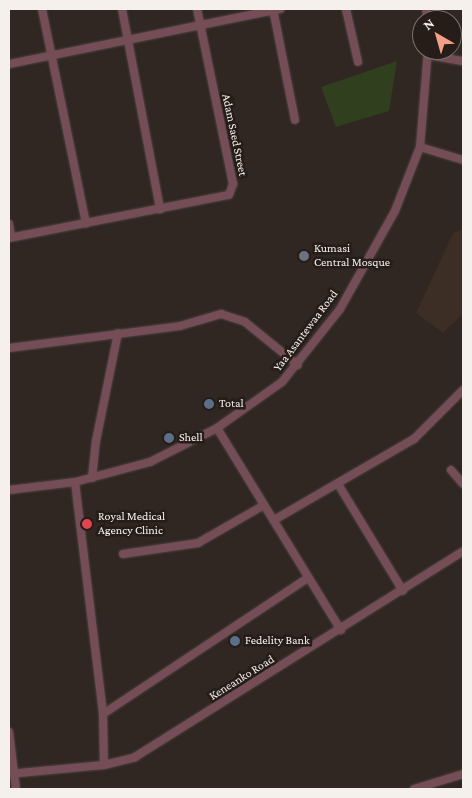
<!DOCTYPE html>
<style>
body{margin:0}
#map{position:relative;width:472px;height:798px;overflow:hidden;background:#302622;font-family:"Crimson Pro",serif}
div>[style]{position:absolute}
.built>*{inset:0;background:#3c2d25}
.green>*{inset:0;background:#303f1d}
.roads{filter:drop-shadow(0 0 1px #4c423e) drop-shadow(0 0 1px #4c423e)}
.minor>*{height:8px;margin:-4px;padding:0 4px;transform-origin:4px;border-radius:4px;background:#754d56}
.dots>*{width:14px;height:14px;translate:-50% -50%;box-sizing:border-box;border:2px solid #261d18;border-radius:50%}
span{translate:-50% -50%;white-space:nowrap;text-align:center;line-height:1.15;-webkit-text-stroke:5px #261d18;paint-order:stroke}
.street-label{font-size:12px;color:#f6f0ec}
.poi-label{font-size:12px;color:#f6f0ec}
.left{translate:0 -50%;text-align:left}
.frame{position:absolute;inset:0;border:10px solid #f6f0ec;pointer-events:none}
.north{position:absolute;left:412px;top:10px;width:50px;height:50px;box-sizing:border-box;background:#261d18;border:1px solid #79716d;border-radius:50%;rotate:322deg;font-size:14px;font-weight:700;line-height:20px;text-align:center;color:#f6f0ec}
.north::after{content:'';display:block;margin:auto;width:18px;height:22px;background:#f49e8a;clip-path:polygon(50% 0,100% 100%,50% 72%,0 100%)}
</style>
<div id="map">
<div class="built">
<i style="clip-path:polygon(463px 229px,463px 314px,443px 333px,416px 313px,453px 233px)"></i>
</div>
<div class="green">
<i style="clip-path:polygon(397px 61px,389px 111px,336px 127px,321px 87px)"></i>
</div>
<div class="roads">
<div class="minor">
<i style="left:42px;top:9px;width:219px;rotate:78.4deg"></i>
<i style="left:122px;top:9px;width:204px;rotate:79.2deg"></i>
<i style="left:273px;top:9px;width:113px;rotate:78.8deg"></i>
<i style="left:346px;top:9px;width:54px;rotate:77.2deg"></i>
<i style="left:426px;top:9px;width:11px;rotate:80deg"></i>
<i style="left:428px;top:55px;width:36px;rotate:10deg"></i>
<i style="left:9px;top:64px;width:277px;rotate:-11.5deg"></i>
<i style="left:420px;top:147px;width:45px;rotate:16.8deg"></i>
<i style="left:9px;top:224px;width:13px;rotate:81deg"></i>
<i style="left:9px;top:238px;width:224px;rotate:-11.1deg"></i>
<i style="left:229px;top:195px;width:12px;rotate:-70deg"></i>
<i style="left:233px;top:184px;width:179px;rotate:-101.6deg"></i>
<i style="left:9px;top:348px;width:172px;rotate:-7.3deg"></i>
<i style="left:180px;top:326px;width:43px;rotate:-16.3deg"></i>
<i style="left:221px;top:314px;width:25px;rotate:18deg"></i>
<i style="left:245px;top:322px;width:68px;rotate:39.1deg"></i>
<i style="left:217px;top:428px;width:237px;rotate:58.5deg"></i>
<i style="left:451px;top:470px;width:18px;rotate:49deg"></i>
<i style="left:92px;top:478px;width:37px;rotate:-84deg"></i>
<i style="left:96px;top:441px;width:110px;rotate:-78.5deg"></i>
<i style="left:75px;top:482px;width:234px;rotate:83.1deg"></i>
<i style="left:103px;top:714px;width:51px;rotate:88.9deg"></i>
<i style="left:338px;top:484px;width:125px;rotate:58.7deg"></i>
<i style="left:9px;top:490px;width:66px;rotate:-6.9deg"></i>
<i style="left:75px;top:482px;width:78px;rotate:-14.9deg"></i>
<i style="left:150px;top:462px;width:75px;rotate:-26.9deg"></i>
<i style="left:217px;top:428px;width:80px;rotate:-35.3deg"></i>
<i style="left:282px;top:382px;width:93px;rotate:-51.5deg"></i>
<i style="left:340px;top:309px;width:112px;rotate:-60.7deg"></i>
<i style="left:395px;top:211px;width:69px;rotate:-68.7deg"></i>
<i style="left:420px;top:147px;width:97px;rotate:-85.3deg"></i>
<i style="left:274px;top:520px;width:162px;rotate:-30.1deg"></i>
<i style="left:414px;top:439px;width:69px;rotate:-45deg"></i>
<i style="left:123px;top:554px;width:76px;rotate:-8.3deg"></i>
<i style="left:198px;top:543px;width:76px;rotate:-29.9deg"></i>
<i style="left:103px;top:714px;width:246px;rotate:-33.6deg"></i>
<i style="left:9px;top:732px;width:57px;rotate:83deg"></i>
<i style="left:9px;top:774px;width:95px;rotate:-5.4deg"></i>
<i style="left:104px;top:765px;width:32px;rotate:-14deg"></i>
<i style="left:135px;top:757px;width:387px;rotate:-32.1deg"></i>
<i style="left:414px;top:789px;width:51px;rotate:-17deg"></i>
</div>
</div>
<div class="dots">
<i style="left:304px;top:256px;background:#6b7280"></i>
<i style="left:209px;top:404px;background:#5c6f8a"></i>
<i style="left:169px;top:438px;background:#5c6f8a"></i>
<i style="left:87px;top:524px;background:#e0444e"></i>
<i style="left:235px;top:641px;background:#5c6f8a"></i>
</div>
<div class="street-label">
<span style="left:234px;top:135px;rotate:78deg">Adam Saed Street</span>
<span style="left:306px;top:331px;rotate:-53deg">Yaa Asantewaa Road</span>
<span style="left:242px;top:678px;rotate:-32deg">Keneanko Road</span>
</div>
<div class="poi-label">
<span class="left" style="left:314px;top:256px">Kumasi<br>Central Mosque</span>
<span class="left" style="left:219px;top:404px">Total</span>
<span class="left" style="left:179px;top:438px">Shell</span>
<span class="left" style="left:98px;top:524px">Royal Medical<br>Agency Clinic</span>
<span class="left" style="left:245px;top:641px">Fedelity Bank</span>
</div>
<div class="frame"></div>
<div class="north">N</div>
</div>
